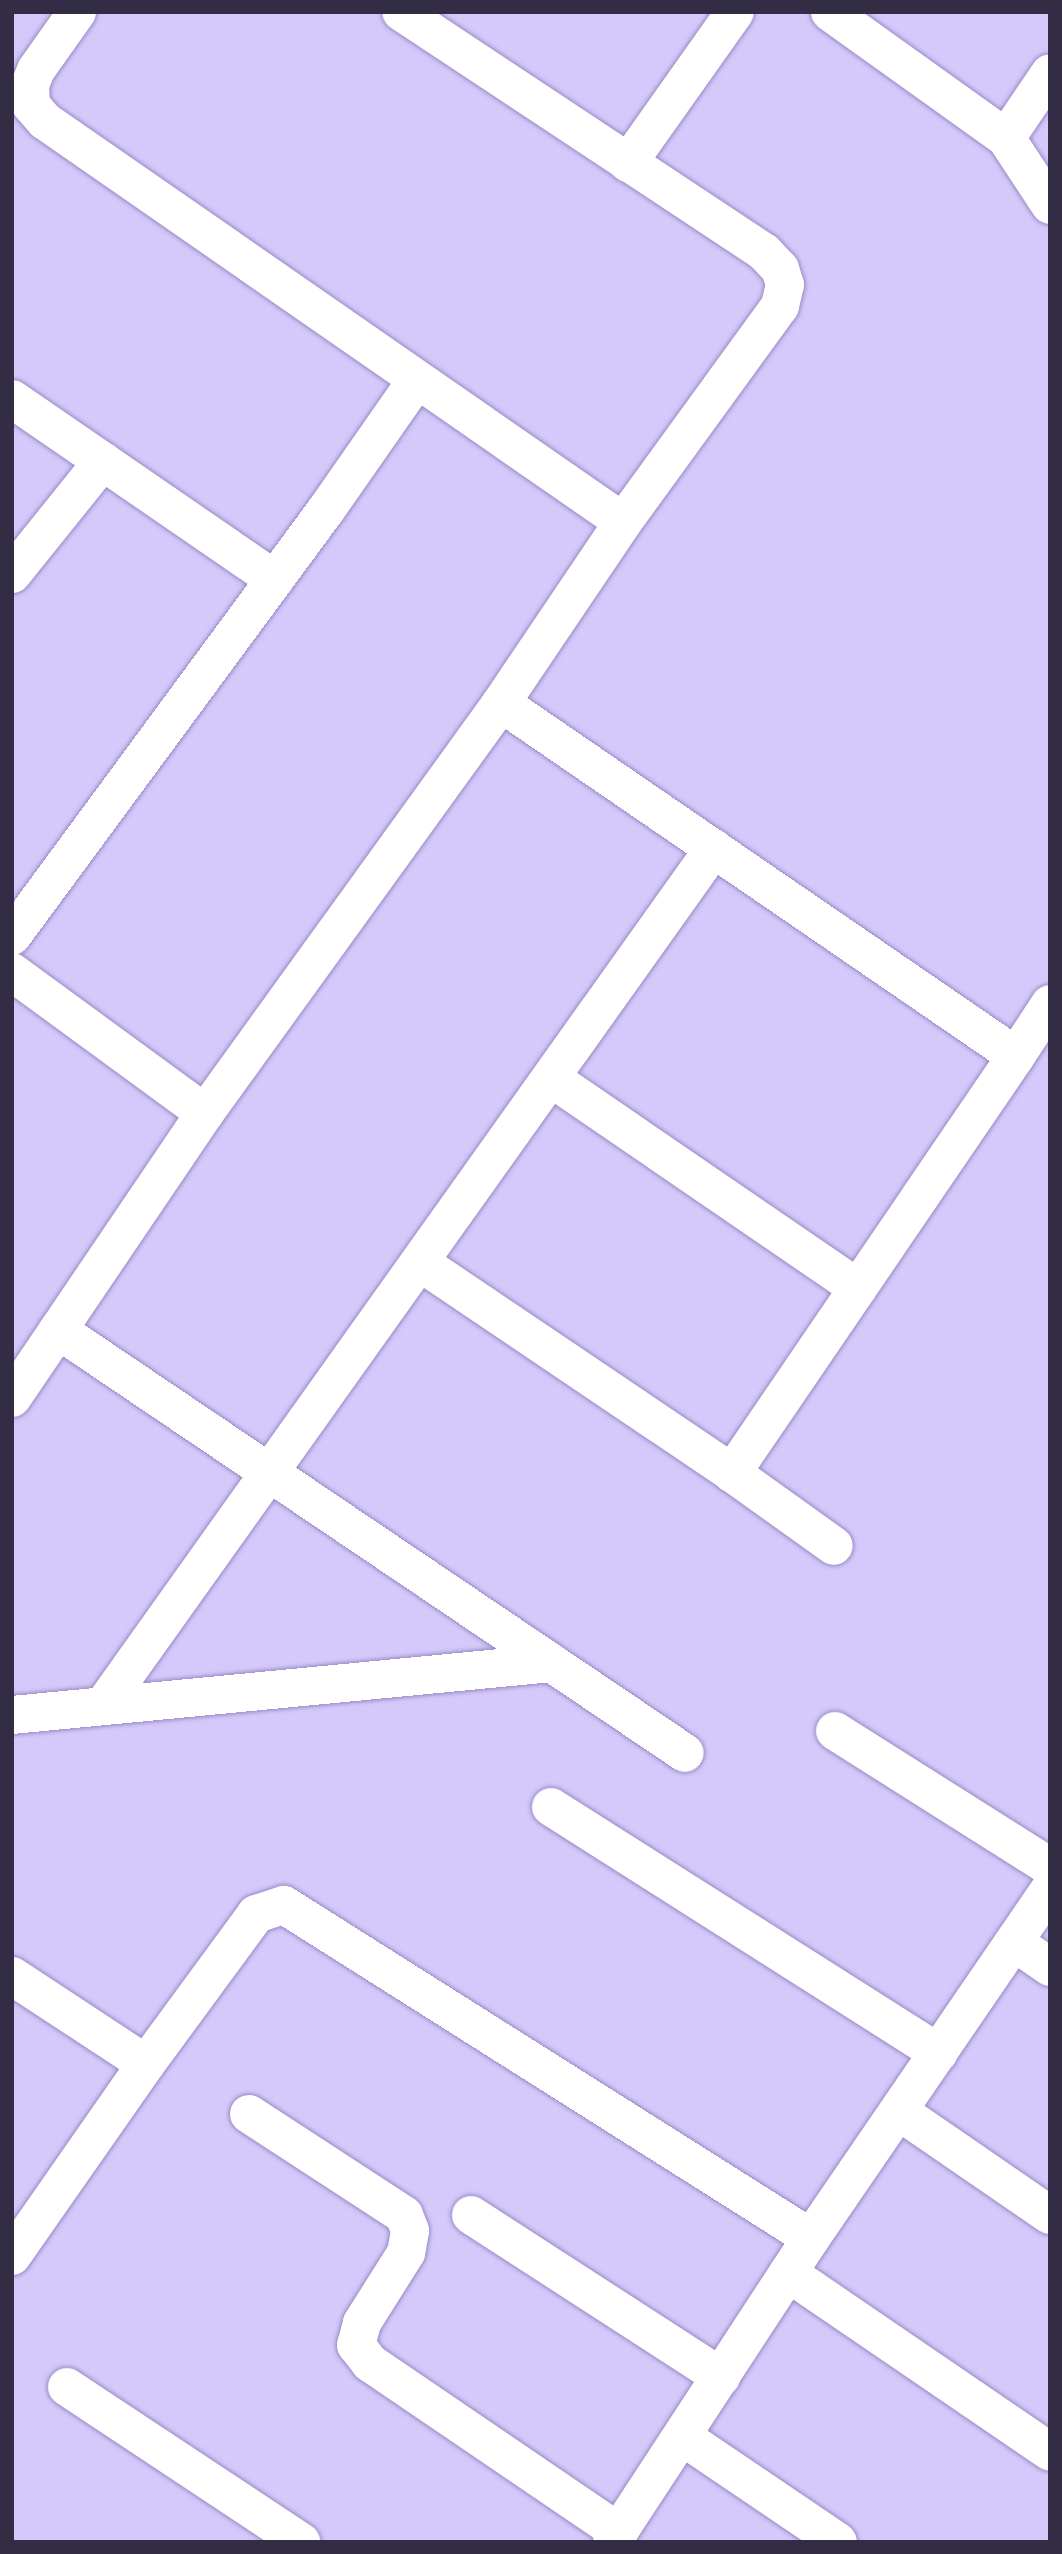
<!DOCTYPE html>
<style>
body{margin:0}
#map{position:relative;width:1062px;height:2554px;overflow:hidden;background:#d5c9fb;font-family:Figtree,sans-serif}
div>[style]{position:absolute}
.roads{filter:drop-shadow(0 0 2px #998ac5) drop-shadow(0 0 2px #998ac5)}
.minor>*{height:38px;margin:-19px;padding:0 19px;transform-origin:19px;border-radius:19px;background:#fff}
span{translate:-50% -50%;white-space:nowrap;text-align:center;line-height:1.15;-webkit-text-stroke:6px #d5c9fb;paint-order:stroke}
.frame{position:absolute;inset:0;border:14px solid #332c45;pointer-events:none}
</style>
<div id="map">
<div class="roads">
<div class="minor">
<i style="left:77px;top:12px;width:71px;rotate:125.3deg"></i>
<i style="left:36px;top:70px;width:16px;rotate:112deg"></i>
<i style="left:30px;top:85px;width:20px;rotate:87deg"></i>
<i style="left:31px;top:105px;width:21px;rotate:49deg"></i>
<i style="left:45px;top:121px;width:703px;rotate:34.75deg"></i>
<i style="left:830px;top:12px;width:216px;rotate:35.6deg"></i>
<i style="left:1006px;top:138px;width:80px;rotate:56.7deg"></i>
<i style="left:1006px;top:138px;width:78px;rotate:-55.9deg"></i>
<i style="left:628px;top:163px;width:185px;rotate:-54.7deg"></i>
<i style="left:12px;top:399px;width:319px;rotate:34.5deg"></i>
<i style="left:12px;top:574px;width:145px;rotate:-51.2deg"></i>
<i style="left:501px;top:703px;width:624px;rotate:34.43deg"></i>
<i style="left:1016px;top:1056px;width:505px;rotate:124.26deg"></i>
<i style="left:732px;top:1473px;width:125px;rotate:35.6deg"></i>
<i style="left:12px;top:936px;width:529px;rotate:-53.61deg"></i>
<i style="left:326px;top:510px;width:157px;rotate:-55.1deg"></i>
<i style="left:12px;top:972px;width:239px;rotate:36.2deg"></i>
<i style="left:1016px;top:1056px;width:62px;rotate:-56.8deg"></i>
<i style="left:551px;top:1078px;width:372px;rotate:34.4deg"></i>
<i style="left:421px;top:1263px;width:375px;rotate:34deg"></i>
<i style="left:58px;top:1330px;width:756px;rotate:34.01deg"></i>
<i style="left:12px;top:1398px;width:344px;rotate:-55.9deg"></i>
<i style="left:205px;top:1113px;width:506px;rotate:-54.17deg"></i>
<i style="left:501px;top:703px;width:218px;rotate:-56deg"></i>
<i style="left:623px;top:522px;width:267px;rotate:-54deg"></i>
<i style="left:780px;top:306px;width:22px;rotate:-77deg"></i>
<i style="left:785px;top:285px;width:17px;rotate:-107deg"></i>
<i style="left:780px;top:269px;width:23px;rotate:-133deg"></i>
<i style="left:764px;top:252px;width:435px;rotate:-146.5deg"></i>
<i style="left:103px;top:1706px;width:1053px;rotate:-54.54deg"></i>
<i style="left:12px;top:1715px;width:542px;rotate:-5.5deg"></i>
<i style="left:835px;top:1731px;width:254px;rotate:32.3deg"></i>
<i style="left:551px;top:1807px;width:459px;rotate:32.4deg"></i>
<i style="left:1014px;top:1942px;width:44px;rotate:34.8deg"></i>
<i style="left:12px;top:1976px;width:160px;rotate:33.3deg"></i>
<i style="left:900px;top:2112px;width:182px;rotate:34.5deg"></i>
<i style="left:249px;top:2114px;width:185px;rotate:33.1deg"></i>
<i style="left:404px;top:2215px;width:17px;rotate:69deg"></i>
<i style="left:410px;top:2231px;width:22px;rotate:100deg"></i>
<i style="left:406px;top:2253px;width:83px;rotate:122.2deg"></i>
<i style="left:362px;top:2323px;width:23px;rotate:105deg"></i>
<i style="left:356px;top:2345px;width:23px;rotate:52deg"></i>
<i style="left:370px;top:2363px;width:301px;rotate:34.2deg"></i>
<i style="left:471px;top:2215px;width:298px;rotate:32.9deg"></i>
<i style="left:12px;top:2256px;width:234px;rotate:-55.1deg"></i>
<i style="left:146px;top:2064px;width:186px;rotate:-53.7deg"></i>
<i style="left:256px;top:1914px;width:29px;rotate:-18deg"></i>
<i style="left:284px;top:1905px;width:623px;rotate:32.29deg"></i>
<i style="left:788px;top:2273px;width:317px;rotate:34.3deg"></i>
<i style="left:67px;top:2387px;width:281px;rotate:33.5deg"></i>
<i style="left:683px;top:2437px;width:187px;rotate:34.1deg"></i>
<i style="left:612px;top:2542px;width:363px;rotate:-56.8deg"></i>
<i style="left:811px;top:2238px;width:423px;rotate:-55.6deg"></i>
</div>
</div>
<div class="frame"></div>
</div>
